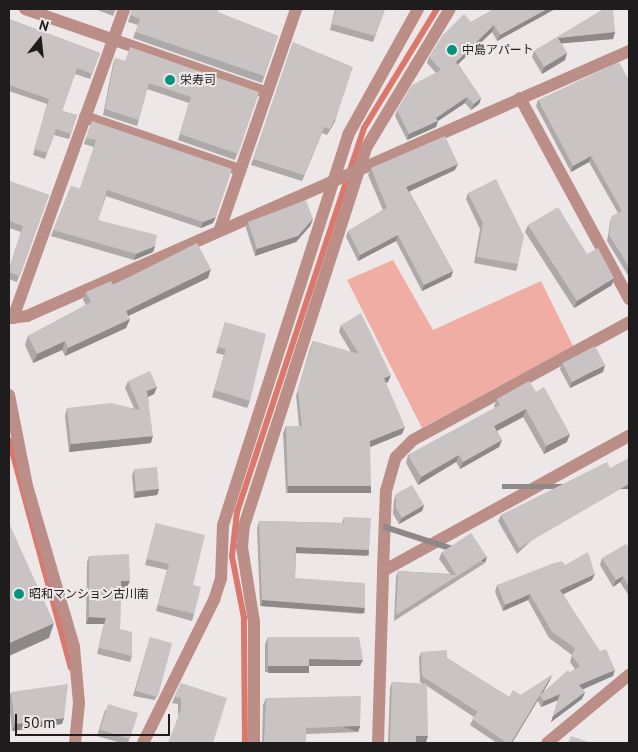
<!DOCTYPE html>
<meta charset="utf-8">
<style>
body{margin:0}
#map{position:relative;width:638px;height:752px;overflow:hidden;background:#ede8e7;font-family:"PT Sans","Noto Sans JP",sans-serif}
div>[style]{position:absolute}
.green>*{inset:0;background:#efada4}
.stream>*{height:6px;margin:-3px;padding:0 3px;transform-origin:3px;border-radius:3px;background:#db786d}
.street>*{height:12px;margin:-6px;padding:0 6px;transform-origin:6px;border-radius:6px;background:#bb8e87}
.wall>*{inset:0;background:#ada9a8}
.shaded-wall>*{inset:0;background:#8d8988;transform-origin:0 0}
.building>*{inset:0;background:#c9c4c3;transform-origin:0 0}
.dots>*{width:14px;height:14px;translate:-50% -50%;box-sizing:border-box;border:2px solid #ede8e7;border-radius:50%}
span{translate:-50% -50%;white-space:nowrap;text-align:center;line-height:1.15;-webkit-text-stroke:4px #ede8e7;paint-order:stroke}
.poi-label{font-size:12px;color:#1e1c1c}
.left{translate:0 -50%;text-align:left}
.frame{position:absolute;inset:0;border:10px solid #1e1c1c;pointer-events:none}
.north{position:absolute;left:15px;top:15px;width:50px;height:50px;-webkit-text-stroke:4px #ede8e7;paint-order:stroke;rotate:16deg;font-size:14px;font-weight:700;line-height:20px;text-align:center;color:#1e1c1c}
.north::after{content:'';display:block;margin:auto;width:18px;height:22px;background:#1e1c1c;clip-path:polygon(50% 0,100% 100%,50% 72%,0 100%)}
.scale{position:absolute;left:15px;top:714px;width:155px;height:22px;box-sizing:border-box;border:2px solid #1e1c1c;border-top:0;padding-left:6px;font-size:15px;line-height:18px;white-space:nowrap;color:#1e1c1c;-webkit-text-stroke:4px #ede8e7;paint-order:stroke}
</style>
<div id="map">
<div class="green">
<i style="clip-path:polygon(393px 260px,433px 330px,541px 281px,573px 346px,422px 428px,347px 280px)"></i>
</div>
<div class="stream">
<i style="left:9px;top:440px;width:236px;rotate:74.8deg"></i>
<i style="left:245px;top:743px;width:125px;rotate:-90.5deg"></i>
<i style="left:244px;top:618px;width:63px;rotate:-101deg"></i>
<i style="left:232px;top:556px;width:44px;rotate:-83.5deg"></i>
<i style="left:237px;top:512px;width:404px;rotate:-71.7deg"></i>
<i style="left:364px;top:128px;width:140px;rotate:-58.5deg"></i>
</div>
<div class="street">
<i style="left:25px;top:9px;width:256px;rotate:19.1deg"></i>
<i style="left:520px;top:98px;width:229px;rotate:61.5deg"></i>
<i style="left:85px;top:117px;width:164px;rotate:18.9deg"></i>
<i style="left:220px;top:229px;width:233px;rotate:-70.9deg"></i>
<i style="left:9px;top:318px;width:18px;rotate:-6deg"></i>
<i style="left:27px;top:316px;width:658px;rotate:-23.76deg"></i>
<i style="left:13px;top:318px;width:328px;rotate:-70.2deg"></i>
<i style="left:9px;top:395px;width:93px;rotate:78.8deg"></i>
<i style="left:27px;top:486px;width:168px;rotate:73.7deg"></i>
<i style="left:74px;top:647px;width:56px;rotate:84.9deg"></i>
<i style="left:79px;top:703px;width:40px;rotate:95.7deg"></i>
<i style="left:383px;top:571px;width:80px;rotate:-87.9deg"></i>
<i style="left:386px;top:491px;width:35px;rotate:-74deg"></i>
<i style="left:396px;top:457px;width:24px;rotate:-45deg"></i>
<i style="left:413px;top:440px;width:246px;rotate:-28.6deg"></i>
<i style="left:143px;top:743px;width:160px;rotate:-63.6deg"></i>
<i style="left:214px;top:600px;width:23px;rotate:-72deg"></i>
<i style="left:221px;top:578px;width:53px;rotate:-87.8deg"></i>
<i style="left:223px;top:525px;width:410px;rotate:-72.2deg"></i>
<i style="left:348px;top:135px;width:144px;rotate:-60.9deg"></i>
<i style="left:254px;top:743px;width:121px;rotate:-90deg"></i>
<i style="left:254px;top:622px;width:76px;rotate:-99.1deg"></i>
<i style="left:242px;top:547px;width:21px;rotate:-85deg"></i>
<i style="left:244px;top:526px;width:397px;rotate:-72.1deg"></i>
<i style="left:366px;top:148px;width:162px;rotate:-58.9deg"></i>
<i style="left:378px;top:743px;width:172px;rotate:-88.3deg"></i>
<i style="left:383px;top:571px;width:281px;rotate:-28.8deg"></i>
<i style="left:547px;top:743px;width:107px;rotate:-39.7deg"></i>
</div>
<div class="wall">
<i style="clip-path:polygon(95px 9px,116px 9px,113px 16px)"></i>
<i style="clip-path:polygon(132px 9px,218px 9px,217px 12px,278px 36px,262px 83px,133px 38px,138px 25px,128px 22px)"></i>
<i style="clip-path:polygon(335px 9px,385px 9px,373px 42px,330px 30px)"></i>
<i style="clip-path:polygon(494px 9px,555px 9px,497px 41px,492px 32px,458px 64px,481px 98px,479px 104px,471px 110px,465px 103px,438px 121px,436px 127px,407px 140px,395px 116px,397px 110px,436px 73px,427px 63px,429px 57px,471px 22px)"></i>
<i style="clip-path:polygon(604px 9px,615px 32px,613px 39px,561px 43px,567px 53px,565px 60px,542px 74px,532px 57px,534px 51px)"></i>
<i style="clip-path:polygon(9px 19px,100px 53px,90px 79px,75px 74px,62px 111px,77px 115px,69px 139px,54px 135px,45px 159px,33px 155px,47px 104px,9px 91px)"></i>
<i style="clip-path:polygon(293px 42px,335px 121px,327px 135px,322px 133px,302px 181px,251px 165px)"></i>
<i style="clip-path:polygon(115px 58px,125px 61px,259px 92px,235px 160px,178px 140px,189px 103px,147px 89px,137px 126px,103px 115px,113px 64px)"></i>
<i style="clip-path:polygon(629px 80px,629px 277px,607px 241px,610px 223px,612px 216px,618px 213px,589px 162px,571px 172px,536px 106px,538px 100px)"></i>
<i style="clip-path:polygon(92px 121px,213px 223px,201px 228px,106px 196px,98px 220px,155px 246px,153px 252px,134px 260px,51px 236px,71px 186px,80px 189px,94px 147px,84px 144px)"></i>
<i style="clip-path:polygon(371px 168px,455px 170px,409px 191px,453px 271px,451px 277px,422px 291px,396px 241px,358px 261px,346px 237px,348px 231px,383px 210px,368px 175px)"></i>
<i style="clip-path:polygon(9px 181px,49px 195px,17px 282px,9px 279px,9px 269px,21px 232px,9px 228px)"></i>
<i style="clip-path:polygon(468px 193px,518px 264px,516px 271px,474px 263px,480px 229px,466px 199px)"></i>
<i style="clip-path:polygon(313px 219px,310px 226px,296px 242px,255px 256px,246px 228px,248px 222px)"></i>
<i style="clip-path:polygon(528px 225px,612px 285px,574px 308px,525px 232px)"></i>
<i style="clip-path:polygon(208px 278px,128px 316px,130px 319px,126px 328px,65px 356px,62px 350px,33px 363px,25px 345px,28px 336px,86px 305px,83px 300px,86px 292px,113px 285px)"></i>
<i style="clip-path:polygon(225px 322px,250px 401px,247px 408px,212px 397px,224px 355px,216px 353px)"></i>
<i style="clip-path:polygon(341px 325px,388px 382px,386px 383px,402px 434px,370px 447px,368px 493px,286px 493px,283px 433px,286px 426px,299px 426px,296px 396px,310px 348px,313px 341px,351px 352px,339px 332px)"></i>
<i style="clip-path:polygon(562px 363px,603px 372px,570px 388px,560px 369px)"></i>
<i style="clip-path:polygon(128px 381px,157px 387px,154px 394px,148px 397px,151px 443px,69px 452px,65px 416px,67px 408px,134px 408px,125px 388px)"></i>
<i style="clip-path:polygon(536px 392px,567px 442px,544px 454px,523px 417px,497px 431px,502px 440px,499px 447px,460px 469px,456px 462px,418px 485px,406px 463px,408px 455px,495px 408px,494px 406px,497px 399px)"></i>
<i style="clip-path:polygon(610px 468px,517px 554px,498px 521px,501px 515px)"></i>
<i style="clip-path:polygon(134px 470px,159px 489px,157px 495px,134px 498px,132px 476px)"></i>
<i style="clip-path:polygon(396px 494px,424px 505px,422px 511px,399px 524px,393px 514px,394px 500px)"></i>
<i style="clip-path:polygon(344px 517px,367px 556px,296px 553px,295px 578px,365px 608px,362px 614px,260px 606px,257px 528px,259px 521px,342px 523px)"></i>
<i style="clip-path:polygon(156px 523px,194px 614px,192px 621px,156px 611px,167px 570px,145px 565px)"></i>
<i style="clip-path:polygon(629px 548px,629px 596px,620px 582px,613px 587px,600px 565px,602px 558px)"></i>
<i style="clip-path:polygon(442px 552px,485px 563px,394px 621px,396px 577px,398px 571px,450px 574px,439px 559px)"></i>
<i style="clip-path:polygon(89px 556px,127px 587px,121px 587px,120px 629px,132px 656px,130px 662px,97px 654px,104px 624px,86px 624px,87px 562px)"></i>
<i style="clip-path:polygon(565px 565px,592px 580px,563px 594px,613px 676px,582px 689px,585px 692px,582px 699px,551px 722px,558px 700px,541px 707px,538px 701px,538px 700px,512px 743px,497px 743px,470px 725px,474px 717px,427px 686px,426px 742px,388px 743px,390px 688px,392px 682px,423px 684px,420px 682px,419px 658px,421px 652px,447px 658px,509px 697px,521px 695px,552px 675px,550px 680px,543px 692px,575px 669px,570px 662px,572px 655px,549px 638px,528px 600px,503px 611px,495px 592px,497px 585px)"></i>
<i style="clip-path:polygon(150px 637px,157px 694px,155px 700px,133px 696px)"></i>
<i style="clip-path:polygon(268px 637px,360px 666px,309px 666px,307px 672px,265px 672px,265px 644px)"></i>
<i style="clip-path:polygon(181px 683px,213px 743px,178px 715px,178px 704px,172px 703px)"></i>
<i style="clip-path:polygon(11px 692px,62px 724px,12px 731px,9px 702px,9px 697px)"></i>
<i style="clip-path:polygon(266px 698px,360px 726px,358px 732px,306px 734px,306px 743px,262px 743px,263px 705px)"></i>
<i style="clip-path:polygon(105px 710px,138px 713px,128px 743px,121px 743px,97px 736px)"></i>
</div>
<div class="shaded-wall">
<i style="clip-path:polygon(547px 9px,555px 9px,497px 41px,500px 35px)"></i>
<i style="clip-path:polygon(494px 25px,492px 32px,454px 68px,456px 62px)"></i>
<i style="clip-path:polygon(615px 32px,613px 39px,555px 44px,558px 38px)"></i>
<i style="clip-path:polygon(567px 53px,565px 60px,542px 74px,544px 67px)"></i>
<i style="clip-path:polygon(467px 97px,465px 103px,438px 121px,436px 127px,407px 140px,409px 134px,436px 118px)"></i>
<i style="clip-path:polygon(481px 98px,479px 104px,471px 110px,474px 104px)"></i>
<i style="clip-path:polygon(337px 115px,335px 121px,327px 135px)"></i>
<i style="clip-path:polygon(591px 156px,589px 162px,571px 172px,573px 166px)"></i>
<i style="clip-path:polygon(458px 164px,455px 170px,404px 194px,406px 187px)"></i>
<i style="clip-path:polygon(216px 217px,213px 223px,201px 228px,203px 222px)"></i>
<i style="clip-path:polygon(313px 219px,310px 226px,296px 242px,255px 256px,257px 249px)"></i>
<i style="clip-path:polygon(398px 235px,396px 241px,358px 261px,360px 255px)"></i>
<i style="clip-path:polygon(155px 246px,153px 252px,134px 260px,136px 254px)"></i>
<i style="clip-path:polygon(211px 269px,208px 278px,122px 319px,126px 311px)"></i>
<i style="clip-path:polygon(453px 271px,451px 277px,422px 291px,424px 285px)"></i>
<i style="clip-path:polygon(614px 278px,612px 285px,574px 308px,577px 301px)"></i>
<i style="clip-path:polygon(130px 319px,126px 328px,65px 356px,68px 348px)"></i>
<i style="clip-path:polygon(65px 341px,62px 350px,33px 363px,37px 354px)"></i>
<i style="clip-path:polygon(605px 365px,603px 372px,570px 388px,572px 382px)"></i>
<i style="clip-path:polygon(391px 375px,388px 382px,382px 385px,384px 378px)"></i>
<i style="clip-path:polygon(157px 387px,154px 394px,145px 398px,147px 391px)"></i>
<i style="clip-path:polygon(526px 409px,523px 417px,491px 434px,494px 426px)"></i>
<i style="clip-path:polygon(405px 427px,402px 434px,368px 448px,370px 441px)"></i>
<i style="clip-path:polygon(570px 434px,567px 442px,544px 454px,546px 446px)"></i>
<i style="clip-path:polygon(153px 436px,151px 443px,69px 452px,71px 444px)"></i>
<i style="clip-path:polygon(502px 440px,499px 447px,460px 469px,463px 462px)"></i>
<i style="clip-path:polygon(459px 455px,456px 462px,418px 485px,421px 477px)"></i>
<i style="left:629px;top:484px;width:5px;height:127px;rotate:90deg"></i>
<i style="left:288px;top:486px;width:83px;height:7px"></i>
<i style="clip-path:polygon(159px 489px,157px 495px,134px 498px,136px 492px)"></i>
<i style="clip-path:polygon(424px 505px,422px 511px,399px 524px,402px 518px)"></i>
<i style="left:296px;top:547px;width:73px;height:6px;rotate:2deg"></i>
<i style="left:487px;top:557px;width:6px;height:108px;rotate:108deg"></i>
<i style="clip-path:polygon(595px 574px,592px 580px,558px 597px,560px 590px)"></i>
<i style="clip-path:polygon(623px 576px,620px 582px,613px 587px,616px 580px)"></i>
<i style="clip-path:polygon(121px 581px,130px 581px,127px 587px,119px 588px)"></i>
<i style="clip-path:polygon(530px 594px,528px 600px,503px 611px,505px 605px)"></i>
<i style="left:262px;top:600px;width:103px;height:6px;rotate:4deg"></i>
<i style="clip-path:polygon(89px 617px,106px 618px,104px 624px,86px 624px)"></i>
<i style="clip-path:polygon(54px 623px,49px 638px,9px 656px,9px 643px)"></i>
<i style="clip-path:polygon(309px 659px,363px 660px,360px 666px,306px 666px)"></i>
<i style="left:268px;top:666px;width:41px;height:7px"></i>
<i style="clip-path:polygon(615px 670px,613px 676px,577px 692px,579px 685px)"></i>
<i style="clip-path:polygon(552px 675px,550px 680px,541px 696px,540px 695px,538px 700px,512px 743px,511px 743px)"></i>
<i style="clip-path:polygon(585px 692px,582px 699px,551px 722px,553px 716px)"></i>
<i style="clip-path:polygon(560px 694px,558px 700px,541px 707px,544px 701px)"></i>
<i style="clip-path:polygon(64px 718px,62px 724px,12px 731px,15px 724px)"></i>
<i style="left:360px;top:726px;width:6px;height:54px;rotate:108deg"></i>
<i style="clip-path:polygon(416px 736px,428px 736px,426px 742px,414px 742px)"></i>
</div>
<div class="building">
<i style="clip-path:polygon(132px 9px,218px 9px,217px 12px,278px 36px,264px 76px,136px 32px,140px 19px,130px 15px)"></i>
<i style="clip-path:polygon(336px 9px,385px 9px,375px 36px,332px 24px)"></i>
<i style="clip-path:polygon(494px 9px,547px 9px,500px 35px,494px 25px,456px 62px,481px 98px,474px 104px,467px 97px,436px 118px,438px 121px,409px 134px,397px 110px,412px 85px,441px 70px,429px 57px,442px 36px,464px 14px,471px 22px)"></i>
<i style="clip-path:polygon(604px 9px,613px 9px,615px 32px,558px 38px,567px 53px,544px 67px,534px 51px)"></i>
<i style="clip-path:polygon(9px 19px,100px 53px,92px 74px,77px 68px,62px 111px,77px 115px,71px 134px,56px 129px,47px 153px,34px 149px,49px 99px,9px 85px)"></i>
<i style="clip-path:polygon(293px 42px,353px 67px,337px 115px,330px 129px,324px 127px,304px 175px,253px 159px)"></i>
<i style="clip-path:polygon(130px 47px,259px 92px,238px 154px,180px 134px,191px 97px,149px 83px,139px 120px,105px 109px,115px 58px,125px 61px)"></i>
<i style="clip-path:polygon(619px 62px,629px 80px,629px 267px,609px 235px,612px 216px,622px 211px,591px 156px,573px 166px,538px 100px)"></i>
<i style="clip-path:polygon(92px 121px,232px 169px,216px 217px,203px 222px,107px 190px,98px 220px,157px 235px,155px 246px,136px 254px,53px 230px,71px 186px,80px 189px,96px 140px,86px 138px)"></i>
<i style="clip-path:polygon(445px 136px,458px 164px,406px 187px,453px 271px,424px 285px,398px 235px,360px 255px,348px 231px,387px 208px,371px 168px)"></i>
<i style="clip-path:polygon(496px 179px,524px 236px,518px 264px,477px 257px,483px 223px,468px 193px)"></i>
<i style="clip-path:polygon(9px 181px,49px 195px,20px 276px,9px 272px,9px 270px,23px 226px,9px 221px)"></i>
<i style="clip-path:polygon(306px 200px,313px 219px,298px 236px,257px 249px,248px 222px)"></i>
<i style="clip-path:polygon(558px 207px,587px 254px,598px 248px,614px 278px,577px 301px,528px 225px)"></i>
<i style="clip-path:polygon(197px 243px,211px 269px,126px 311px,130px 319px,68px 348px,65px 341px,37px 354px,28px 336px,91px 302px,86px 292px,111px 281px,113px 285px)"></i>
<i style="clip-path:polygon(361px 313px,391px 375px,384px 378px,405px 427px,370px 441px,371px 486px,288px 486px,286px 426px,302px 426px,298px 389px,313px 341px,359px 354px,341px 325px)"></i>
<i style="clip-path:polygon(225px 322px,266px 334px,250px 401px,214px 390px,226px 349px,218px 347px)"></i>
<i style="left:595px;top:346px;width:21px;height:37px;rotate:62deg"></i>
<i style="clip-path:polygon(150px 371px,157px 387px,147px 391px,153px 436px,71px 444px,67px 408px,111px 403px,140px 410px,128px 381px)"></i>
<i style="clip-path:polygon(529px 381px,536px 392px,544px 387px,570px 434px,546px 446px,526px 409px,494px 426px,502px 440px,463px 462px,459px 455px,421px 477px,408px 455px,500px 405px,497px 399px)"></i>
<i style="clip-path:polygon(629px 458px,629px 484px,519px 548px,501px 515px,607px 462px,610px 468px)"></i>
<i style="left:157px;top:467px;width:22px;height:23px;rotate:85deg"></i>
<i style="clip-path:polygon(412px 485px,424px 505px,402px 518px,396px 508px,396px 494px)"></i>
<i style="clip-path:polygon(344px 517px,371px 518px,369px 550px,296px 547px,295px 578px,365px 583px,365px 608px,262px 600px,259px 521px,344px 523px)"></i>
<i style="clip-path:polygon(9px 523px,54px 623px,9px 643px)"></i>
<i style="clip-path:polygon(156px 523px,205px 535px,193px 585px,201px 587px,194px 614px,158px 605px,169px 564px,147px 559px)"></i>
<i style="clip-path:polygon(471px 533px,487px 557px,396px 615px,398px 571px,456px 575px,442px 552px)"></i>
<i style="clip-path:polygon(626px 544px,629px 548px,629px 587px,623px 576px,616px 580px,602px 558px)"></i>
<i style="clip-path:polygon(588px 552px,595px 574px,560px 590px,600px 651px,606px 649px,615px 670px,579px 685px,585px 692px,553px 716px,560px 694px,544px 701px,540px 695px,568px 670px,570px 673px,580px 666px,572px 656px,575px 648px,552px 632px,530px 594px,505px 605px,497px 585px,554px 563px,562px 561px,565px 565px)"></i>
<i style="clip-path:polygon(129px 554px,130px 581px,121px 581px,120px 629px,132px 632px,132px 656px,99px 648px,106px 618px,89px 617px,89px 556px)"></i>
<i style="left:150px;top:637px;width:23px;height:56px;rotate:15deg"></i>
<i style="clip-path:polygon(268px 637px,359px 637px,363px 660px,309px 659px,309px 666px,268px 666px)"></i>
<i style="clip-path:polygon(447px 650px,447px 658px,509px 697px,513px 690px,521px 695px,552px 675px,511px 743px,507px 743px,472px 719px,478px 712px,422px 676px,421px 652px)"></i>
<i style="clip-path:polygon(392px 682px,427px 684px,428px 736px,416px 736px,416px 743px,390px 743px)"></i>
<i style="clip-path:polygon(181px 683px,227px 698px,213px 743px,168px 743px,181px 709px,181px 698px,174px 697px)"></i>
<i style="clip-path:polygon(68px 684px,64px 718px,15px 724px,11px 692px)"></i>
<i style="clip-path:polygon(361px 696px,360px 726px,306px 728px,306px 743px,264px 743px,266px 698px)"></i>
<i style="left:108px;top:704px;width:31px;height:27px;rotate:17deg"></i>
<i style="clip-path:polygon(571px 736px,591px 743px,568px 743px)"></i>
</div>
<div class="dots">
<i style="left:452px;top:50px;background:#06937e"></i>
<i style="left:170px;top:80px;background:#06937e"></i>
<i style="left:19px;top:594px;background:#06937e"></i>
</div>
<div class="poi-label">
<span class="left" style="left:462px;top:50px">中島アパート</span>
<span class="left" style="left:180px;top:80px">栄寿司</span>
<span class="left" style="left:29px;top:594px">昭和マンション古川南</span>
</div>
<div class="frame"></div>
<div class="north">N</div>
<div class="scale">50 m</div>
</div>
